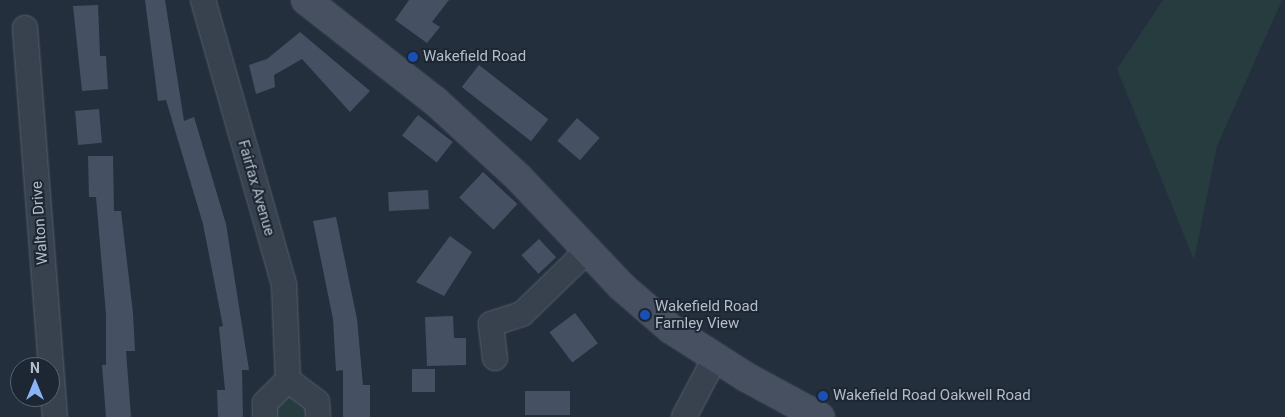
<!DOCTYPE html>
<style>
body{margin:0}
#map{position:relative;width:1285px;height:417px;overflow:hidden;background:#242f3e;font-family:Roboto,sans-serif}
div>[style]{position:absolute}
.green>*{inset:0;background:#263c3f}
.building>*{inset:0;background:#455162;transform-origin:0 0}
.roads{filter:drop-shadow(0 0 1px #565f6c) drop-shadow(0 0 1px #565f6c)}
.minor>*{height:24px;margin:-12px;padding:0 12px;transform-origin:12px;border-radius:12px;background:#38414e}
.secondary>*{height:28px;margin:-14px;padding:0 14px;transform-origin:14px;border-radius:14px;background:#465061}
.dots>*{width:14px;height:14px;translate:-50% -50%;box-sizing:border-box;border:2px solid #1d2633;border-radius:50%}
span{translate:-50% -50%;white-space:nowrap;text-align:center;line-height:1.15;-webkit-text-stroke:4px #1d2633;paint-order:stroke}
.poi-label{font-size:15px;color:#b4bcc9}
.left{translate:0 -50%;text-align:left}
.street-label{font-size:15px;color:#b4bcc9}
.north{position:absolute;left:10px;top:357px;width:50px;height:50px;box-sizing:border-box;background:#1d2633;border:1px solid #59626f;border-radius:50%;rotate:0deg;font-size:14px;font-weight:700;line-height:20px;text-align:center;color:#b4bcc9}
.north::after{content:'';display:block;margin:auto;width:18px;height:22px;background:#8ab4f8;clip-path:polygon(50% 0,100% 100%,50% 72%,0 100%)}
</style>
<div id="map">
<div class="green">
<i style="clip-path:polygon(1163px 0,1282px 0,1217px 146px,1194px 260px,1117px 69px)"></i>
<i style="clip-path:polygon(288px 380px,318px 417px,265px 417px)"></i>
</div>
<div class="building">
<i style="clip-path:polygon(145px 0,165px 0,184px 121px,194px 117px,226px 224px,249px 370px,242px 370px,243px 417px,218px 417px,217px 390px,225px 390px,219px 327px,223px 326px,203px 224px,166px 100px,158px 101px)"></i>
<i style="clip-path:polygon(409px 0,449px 0,432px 22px,440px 27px,427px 43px,395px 20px)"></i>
<i style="clip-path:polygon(98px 5px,100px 56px,106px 56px,108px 89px,82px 91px,73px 6px)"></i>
<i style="clip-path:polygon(300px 32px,370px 91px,350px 112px,302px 59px,274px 75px,275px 87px,256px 94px,249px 65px,267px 59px)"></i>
<i style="left:479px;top:65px;width:88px;height:28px;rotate:38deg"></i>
<i style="left:99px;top:109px;width:34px;height:24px;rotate:85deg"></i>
<i style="left:418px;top:115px;width:44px;height:26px;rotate:38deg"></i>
<i style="left:577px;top:118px;width:30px;height:30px;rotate:41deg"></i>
<i style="clip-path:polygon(88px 156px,113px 156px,114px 211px,121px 211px,133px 313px,135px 351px,126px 351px,131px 417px,106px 417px,102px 365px,106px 365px,106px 314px,96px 197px,89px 197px)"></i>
<i style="left:483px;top:172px;width:47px;height:35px;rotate:43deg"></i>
<i style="left:428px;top:190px;width:19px;height:40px;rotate:87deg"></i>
<i style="clip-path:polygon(336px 217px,357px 319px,363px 385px,370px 385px,370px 417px,343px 417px,343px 370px,336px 371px,333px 319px,313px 221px)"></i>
<i style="clip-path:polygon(450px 236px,472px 252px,444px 296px,416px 282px)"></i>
<i style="left:539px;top:239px;width:25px;height:24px;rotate:47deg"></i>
<i style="left:575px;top:313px;width:38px;height:32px;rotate:53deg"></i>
<i style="clip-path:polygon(453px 316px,454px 338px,466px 338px,466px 365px,427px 366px,425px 317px)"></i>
<i style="left:412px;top:369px;width:23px;height:23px"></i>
<i style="left:525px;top:391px;width:45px;height:24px"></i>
</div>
<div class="roads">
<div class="minor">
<i style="left:203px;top:0;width:296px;rotate:74.1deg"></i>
<i style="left:284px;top:285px;width:95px;rotate:87.6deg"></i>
<i style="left:288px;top:380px;width:33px;rotate:135deg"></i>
<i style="left:265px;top:403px;width:14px;rotate:90deg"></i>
<i style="left:25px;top:28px;width:390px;rotate:85.6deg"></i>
<i style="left:495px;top:358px;width:34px;rotate:-97deg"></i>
<i style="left:491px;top:324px;width:33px;rotate:-18deg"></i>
<i style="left:522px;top:314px;width:91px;rotate:-44.1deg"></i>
<i style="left:288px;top:380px;width:36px;rotate:37deg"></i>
<i style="left:317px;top:402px;width:15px;rotate:86deg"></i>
<i style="left:684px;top:417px;width:69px;rotate:-62.3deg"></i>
</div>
<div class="secondary">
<i style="left:306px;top:0;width:164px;rotate:38.1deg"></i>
<i style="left:435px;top:101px;width:113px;rotate:42.5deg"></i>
<i style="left:518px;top:177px;width:150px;rotate:46.6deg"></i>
<i style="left:621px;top:286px;width:66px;rotate:40.7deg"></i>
<i style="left:671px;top:329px;width:89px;rotate:32.6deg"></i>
<i style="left:746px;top:377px;width:84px;rotate:28.4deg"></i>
</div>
</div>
<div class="dots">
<i style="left:413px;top:57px;background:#1a4fb4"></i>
<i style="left:645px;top:315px;background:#1a4fb4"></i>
<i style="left:823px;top:396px;background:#1a4fb4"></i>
</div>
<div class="poi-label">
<span class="left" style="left:423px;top:57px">Wakefield Road</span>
<span class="left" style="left:655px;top:315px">Wakefield Road<br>Farnley View</span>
<span class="left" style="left:833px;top:396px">Wakefield Road Oakwell Road</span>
</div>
<div class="street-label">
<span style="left:256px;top:188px;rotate:74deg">Fairfax Avenue</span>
<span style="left:40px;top:223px;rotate:-94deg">Walton Drive</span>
</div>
<div class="north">N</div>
</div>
